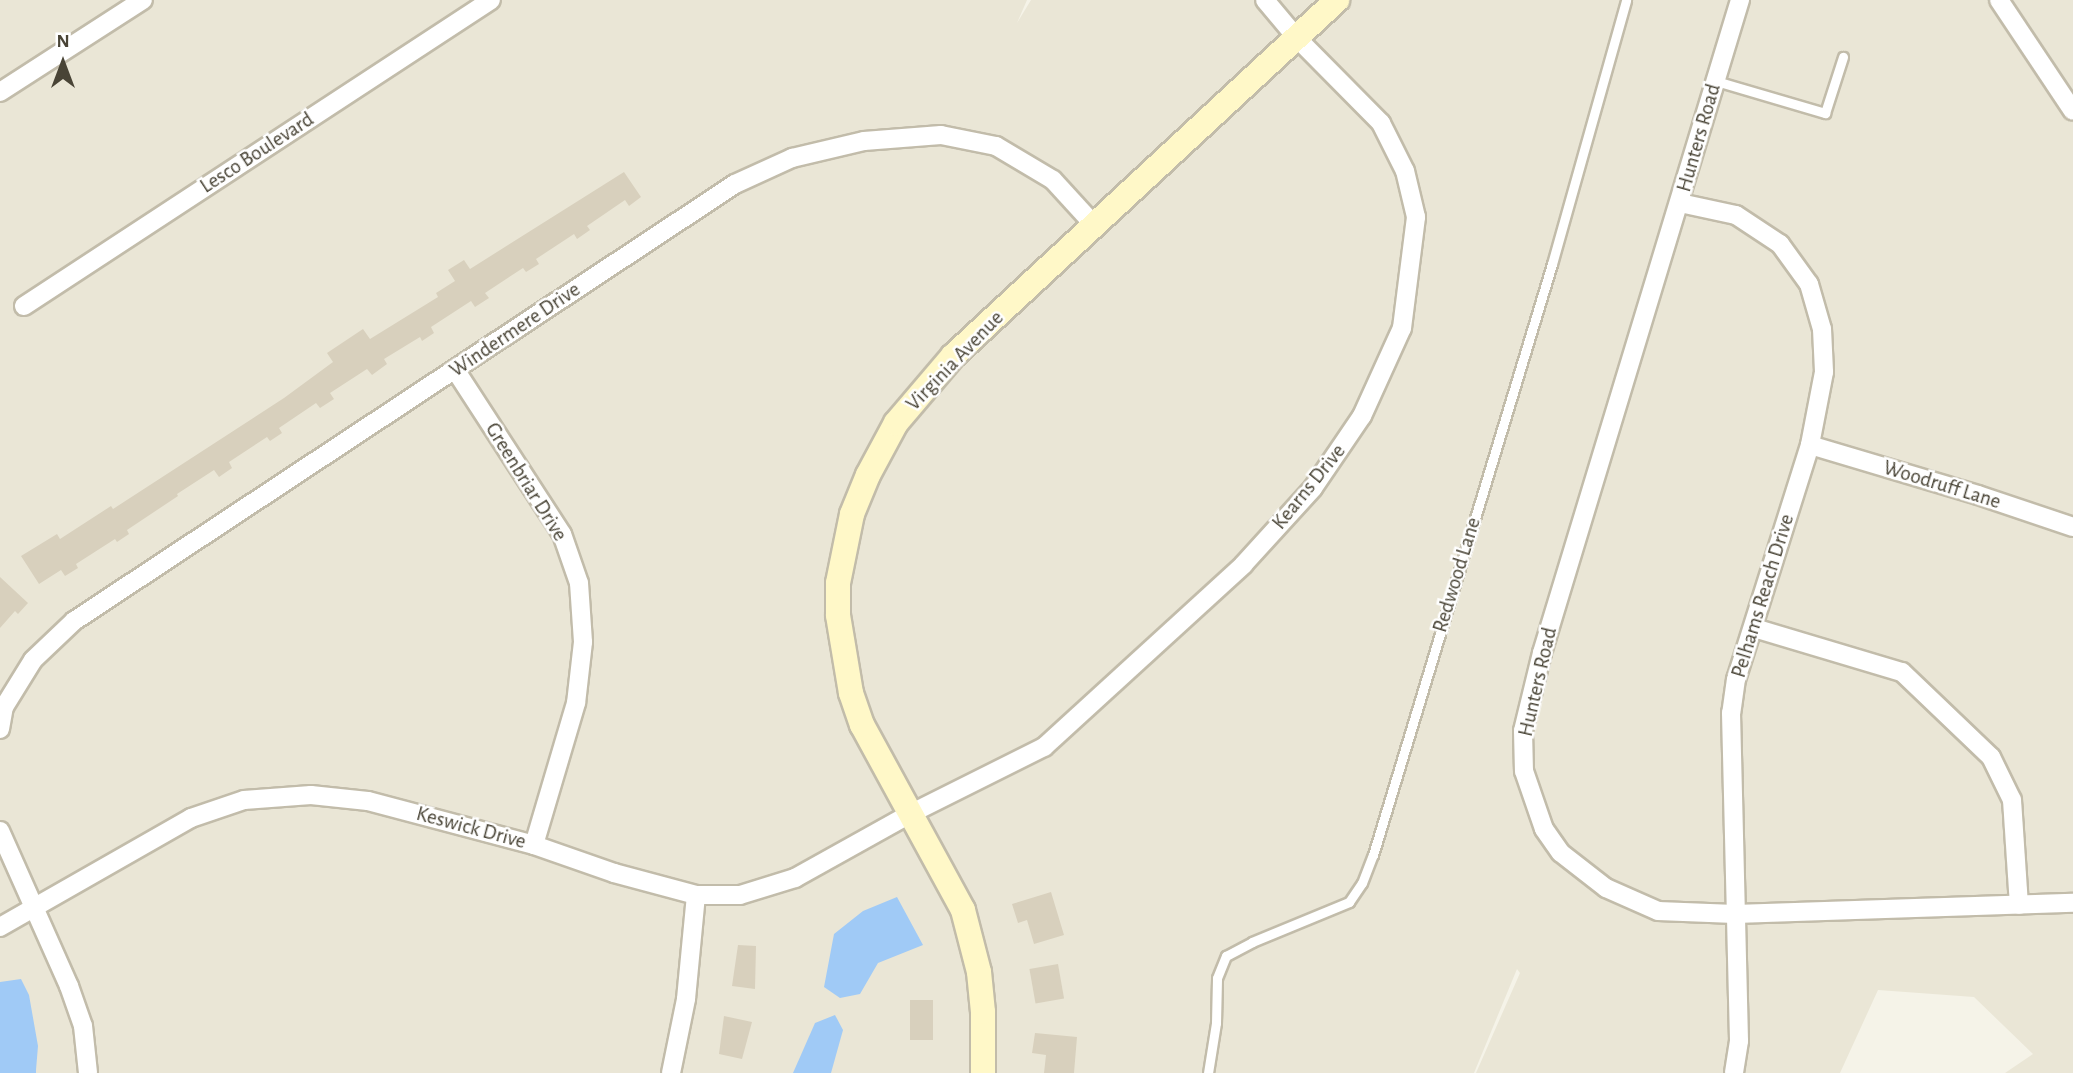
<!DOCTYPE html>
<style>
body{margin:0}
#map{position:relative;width:2073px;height:1073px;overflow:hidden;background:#f5f3e8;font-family:"Alegreya Sans",sans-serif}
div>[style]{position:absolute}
.residential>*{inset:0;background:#eae6d6}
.water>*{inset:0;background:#a0caf6}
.building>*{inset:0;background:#d8d0bd;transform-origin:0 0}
.roads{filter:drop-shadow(2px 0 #c2bcaa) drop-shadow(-2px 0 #c2bcaa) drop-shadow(0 2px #c2bcaa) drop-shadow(0 -2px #c2bcaa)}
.lane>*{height:9px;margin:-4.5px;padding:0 4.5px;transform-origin:4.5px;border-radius:4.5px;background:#fff}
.street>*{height:18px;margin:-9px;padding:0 9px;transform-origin:9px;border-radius:9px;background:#fff}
.secondary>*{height:24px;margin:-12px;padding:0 12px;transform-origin:12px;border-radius:12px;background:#fff8c8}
span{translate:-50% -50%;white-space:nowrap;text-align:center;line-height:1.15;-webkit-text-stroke:5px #fff;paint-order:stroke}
.street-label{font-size:21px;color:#494436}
.north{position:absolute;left:28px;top:28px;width:70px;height:70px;-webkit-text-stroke:5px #fff;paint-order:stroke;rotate:0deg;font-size:19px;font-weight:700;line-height:28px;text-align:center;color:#494436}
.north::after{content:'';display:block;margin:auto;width:24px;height:32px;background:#494436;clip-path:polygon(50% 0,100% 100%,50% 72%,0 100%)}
</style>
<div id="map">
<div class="residential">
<i style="clip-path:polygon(0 0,1027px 0,1017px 23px,1031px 0,2073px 0,2073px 1073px,2005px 1073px,2033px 1054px,1974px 997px,1878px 990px,1840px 1073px,1476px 1073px,1520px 973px,1517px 969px,1474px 1073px,0 1073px)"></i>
</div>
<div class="water">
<i style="clip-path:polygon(897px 897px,923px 945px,878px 963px,860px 994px,840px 998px,824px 987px,834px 934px,863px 911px)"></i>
<i style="clip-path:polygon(21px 979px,29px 995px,38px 1046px,36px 1070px,36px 1073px,0 1073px,0 982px)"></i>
<i style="clip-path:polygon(835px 1015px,843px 1030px,831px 1073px,793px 1073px,815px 1023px)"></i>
</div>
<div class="building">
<i style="clip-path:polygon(624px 172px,641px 197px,629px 206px,625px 200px,587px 226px,590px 230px,577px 239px,574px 234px,536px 259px,539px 264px,526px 272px,523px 268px,485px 293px,489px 298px,475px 307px,471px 301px,431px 327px,434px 333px,422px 341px,420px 337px,384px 359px,387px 364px,372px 375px,367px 369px,330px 393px,334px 399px,320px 408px,316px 403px,279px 428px,282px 433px,270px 441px,267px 437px,229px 462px,232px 468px,219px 477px,214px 470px,177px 494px,178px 496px,127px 530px,129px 534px,117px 542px,115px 539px,76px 564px,78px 568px,65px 576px,61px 570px,39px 584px,21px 556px,57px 534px,60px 539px,111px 506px,113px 509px,284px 398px,333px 362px,327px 353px,363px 329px,370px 339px,438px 297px,436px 293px,455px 281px,448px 270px,464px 260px,470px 269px)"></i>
<i style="clip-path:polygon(0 577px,28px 603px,18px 614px,15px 611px,0 628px)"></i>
<i style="clip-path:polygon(1051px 892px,1064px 935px,1034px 944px,1027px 920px,1018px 923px,1012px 904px)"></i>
<i style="clip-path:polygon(738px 945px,756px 946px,755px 989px,732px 986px)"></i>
<i style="left:1058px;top:964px;width:35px;height:29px;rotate:80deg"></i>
<i style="left:910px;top:1000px;width:23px;height:40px"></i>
<i style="clip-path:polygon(724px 1016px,752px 1022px,742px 1059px,719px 1054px)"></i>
<i style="clip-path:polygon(1035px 1033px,1077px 1037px,1074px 1073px,1044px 1073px,1046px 1055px,1032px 1053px)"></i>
</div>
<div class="roads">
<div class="lane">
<i style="left:1716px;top:81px;width:114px;rotate:16.4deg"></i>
<i style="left:1825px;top:113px;width:59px;rotate:-72.2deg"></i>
<i style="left:1208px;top:1073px;width:51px;rotate:-80.9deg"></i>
<i style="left:1216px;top:1023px;width:45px;rotate:-88.7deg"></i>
<i style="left:1217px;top:978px;width:24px;rotate:-68deg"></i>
<i style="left:1226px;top:956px;width:30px;rotate:-28deg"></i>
<i style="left:1252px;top:942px;width:105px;rotate:-22.4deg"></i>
<i style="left:1349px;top:902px;width:23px;rotate:-56deg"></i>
<i style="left:1362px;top:883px;width:30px;rotate:-69deg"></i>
<i style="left:1373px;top:855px;width:618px;rotate:-73.15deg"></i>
<i style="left:1552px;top:264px;width:274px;rotate:-74.3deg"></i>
</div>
<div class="street">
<i style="left:1740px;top:0;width:682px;rotate:106.87deg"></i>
<i style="left:1542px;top:653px;width:80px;rotate:103.7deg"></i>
<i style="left:1523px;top:731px;width:40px;rotate:88.6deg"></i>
<i style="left:1524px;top:771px;width:61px;rotate:71deg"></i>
<i style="left:1544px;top:829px;width:29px;rotate:55deg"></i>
<i style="left:1561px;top:853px;width:57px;rotate:37.9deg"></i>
<i style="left:1606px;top:888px;width:57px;rotate:23.9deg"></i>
<i style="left:1658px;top:911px;width:77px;rotate:2.2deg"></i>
<i style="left:1735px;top:914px;width:338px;rotate:-1.9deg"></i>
<i style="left:1999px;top:0;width:133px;rotate:56.3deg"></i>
<i style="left:0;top:92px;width:170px;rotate:-32.8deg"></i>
<i style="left:1680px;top:203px;width:57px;rotate:12.1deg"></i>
<i style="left:1736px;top:215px;width:53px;rotate:33.4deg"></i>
<i style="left:1780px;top:244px;width:49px;rotate:54.1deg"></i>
<i style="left:1809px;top:284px;width:47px;rotate:73.9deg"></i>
<i style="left:1822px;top:329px;width:43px;rotate:87.3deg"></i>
<i style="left:1824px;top:372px;width:74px;rotate:100.9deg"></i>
<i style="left:1810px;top:445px;width:245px;rotate:107.5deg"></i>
<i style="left:1736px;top:679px;width:34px;rotate:98deg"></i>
<i style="left:1731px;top:713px;width:328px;rotate:88.6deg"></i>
<i style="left:1739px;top:1041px;width:32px;rotate:99deg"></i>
<i style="left:24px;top:306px;width:558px;rotate:-33.23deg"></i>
<i style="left:456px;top:371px;width:194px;rotate:57deg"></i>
<i style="left:562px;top:534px;width:52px;rotate:70.9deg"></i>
<i style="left:579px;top:583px;width:59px;rotate:86.1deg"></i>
<i style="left:583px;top:642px;width:61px;rotate:96.5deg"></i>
<i style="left:576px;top:703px;width:148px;rotate:106.5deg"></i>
<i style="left:1810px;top:445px;width:175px;rotate:16.6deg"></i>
<i style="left:1978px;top:495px;width:100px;rotate:18.6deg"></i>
<i style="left:1754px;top:628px;width:154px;rotate:16.6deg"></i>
<i style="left:1902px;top:672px;width:123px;rotate:43.7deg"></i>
<i style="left:1991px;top:757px;width:48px;rotate:64deg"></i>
<i style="left:2012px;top:800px;width:105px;rotate:86.2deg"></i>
<i style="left:0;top:729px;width:22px;rotate:-80deg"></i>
<i style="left:4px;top:707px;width:55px;rotate:-58.3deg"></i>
<i style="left:33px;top:660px;width:57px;rotate:-43.6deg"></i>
<i style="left:74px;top:621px;width:792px;rotate:-33.47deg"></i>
<i style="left:735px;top:184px;width:63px;rotate:-24.5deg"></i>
<i style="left:792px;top:158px;width:74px;rotate:-13.3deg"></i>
<i style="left:864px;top:141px;width:77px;rotate:-4.5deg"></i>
<i style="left:941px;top:135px;width:56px;rotate:11.3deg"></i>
<i style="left:996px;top:146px;width:66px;rotate:30.8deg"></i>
<i style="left:1053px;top:180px;width:62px;rotate:47.6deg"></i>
<i style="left:0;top:831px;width:170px;rotate:66deg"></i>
<i style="left:69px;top:986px;width:42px;rotate:70.7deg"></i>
<i style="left:83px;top:1026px;width:47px;rotate:83.9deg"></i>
<i style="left:0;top:927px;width:220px;rotate:-29.7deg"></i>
<i style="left:191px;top:818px;width:56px;rotate:-18.8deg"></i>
<i style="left:244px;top:800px;width:67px;rotate:-4.3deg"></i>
<i style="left:311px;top:795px;width:57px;rotate:6deg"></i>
<i style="left:368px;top:801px;width:172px;rotate:14.8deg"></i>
<i style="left:534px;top:845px;width:85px;rotate:19.3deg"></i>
<i style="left:614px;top:873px;width:85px;rotate:15deg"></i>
<i style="left:696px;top:895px;width:44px"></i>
<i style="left:740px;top:895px;width:58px;rotate:-17.2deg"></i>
<i style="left:795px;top:878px;width:134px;rotate:-29.1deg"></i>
<i style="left:912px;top:813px;width:148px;rotate:-26.6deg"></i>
<i style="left:1044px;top:747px;width:270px;rotate:-42.4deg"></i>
<i style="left:1243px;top:565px;width:104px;rotate:-47.7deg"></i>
<i style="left:1313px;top:488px;width:87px;rotate:-55.8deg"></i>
<i style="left:1362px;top:416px;width:97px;rotate:-65.6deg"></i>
<i style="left:1402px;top:328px;width:112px;rotate:-82.8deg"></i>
<i style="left:1416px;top:217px;width:47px;rotate:-103.4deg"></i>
<i style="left:1405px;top:171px;width:54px;rotate:-116.6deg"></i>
<i style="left:1381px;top:123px;width:121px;rotate:-134.7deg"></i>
<i style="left:1296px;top:37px;width:48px;rotate:-130deg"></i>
<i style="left:671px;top:1073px;width:76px;rotate:-78.5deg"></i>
<i style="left:686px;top:999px;width:104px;rotate:-84.5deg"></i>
</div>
<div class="secondary">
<i style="left:983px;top:1073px;width:61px;rotate:-90deg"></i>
<i style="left:983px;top:1012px;width:40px;rotate:-95.7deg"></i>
<i style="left:979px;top:972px;width:64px;rotate:-104.5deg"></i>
<i style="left:963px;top:910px;width:211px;rotate:-118.6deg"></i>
<i style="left:862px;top:725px;width:34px;rotate:-109deg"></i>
<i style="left:851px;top:693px;width:79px;rotate:-99.5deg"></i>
<i style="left:838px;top:615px;width:32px;rotate:-90deg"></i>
<i style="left:838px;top:583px;width:70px;rotate:-78.5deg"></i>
<i style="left:852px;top:514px;width:42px;rotate:-67.7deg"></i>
<i style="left:868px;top:475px;width:59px;rotate:-61.7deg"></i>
<i style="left:896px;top:423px;width:88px;rotate:-49.6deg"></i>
<i style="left:953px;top:356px;width:524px;rotate:-42.83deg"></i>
</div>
</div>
<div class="street-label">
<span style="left:1699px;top:138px;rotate:-74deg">Hunters Road</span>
<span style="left:257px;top:153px;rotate:-33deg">Lesco Boulevard</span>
<span style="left:515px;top:330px;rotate:-34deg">Windermere Drive</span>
<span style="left:955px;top:361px;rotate:-46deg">Virginia Avenue</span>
<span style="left:526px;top:482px;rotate:58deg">Greenbriar Drive</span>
<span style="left:1942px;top:485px;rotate:17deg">Woodruff Lane</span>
<span style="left:1309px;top:487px;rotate:-51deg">Kearns Drive</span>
<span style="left:1457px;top:575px;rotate:-73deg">Redwood Lane</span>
<span style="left:1763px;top:596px;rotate:-73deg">Pelhams Reach Drive</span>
<span style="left:1538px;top:682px;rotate:-77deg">Hunters Road</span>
<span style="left:471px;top:828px;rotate:15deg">Keswick Drive</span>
</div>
<div class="north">N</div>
</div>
